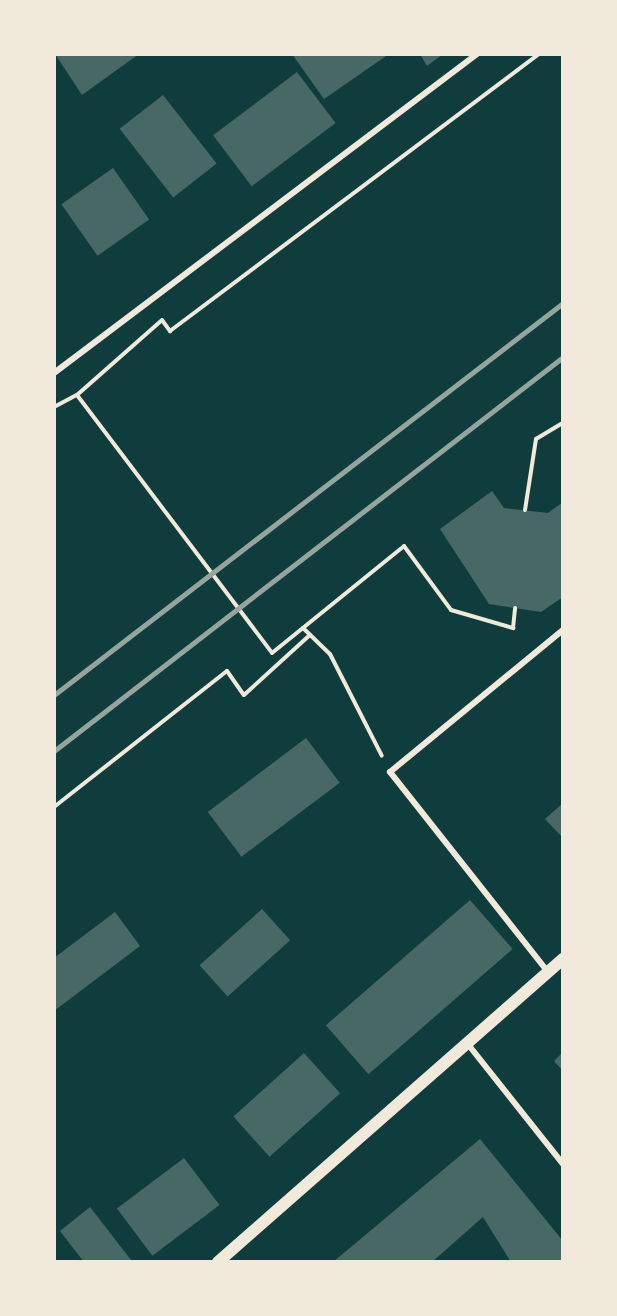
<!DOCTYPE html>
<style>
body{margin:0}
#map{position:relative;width:617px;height:1316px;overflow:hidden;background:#0f3d3e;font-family:Roboto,sans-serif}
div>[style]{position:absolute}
.building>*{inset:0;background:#486865;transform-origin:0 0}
.path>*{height:4px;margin:-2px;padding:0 2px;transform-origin:2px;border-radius:2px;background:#f1e9da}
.minor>*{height:6px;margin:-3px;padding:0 3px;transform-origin:3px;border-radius:3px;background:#f1e9da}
.secondary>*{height:12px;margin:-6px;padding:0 6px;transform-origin:6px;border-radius:6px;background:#f1e9da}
.rail>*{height:4.5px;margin:-2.25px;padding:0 2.25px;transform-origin:2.25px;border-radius:2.25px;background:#97a49c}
span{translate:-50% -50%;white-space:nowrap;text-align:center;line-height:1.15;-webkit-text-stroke:6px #f1e9da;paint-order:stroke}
.frame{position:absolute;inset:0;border:56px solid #f1e9da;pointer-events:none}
</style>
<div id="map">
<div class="building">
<i style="clip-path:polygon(55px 54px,139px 54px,82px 95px)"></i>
<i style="clip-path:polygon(292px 54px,389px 54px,324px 99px)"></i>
<i style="clip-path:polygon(420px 54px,443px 54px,427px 66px)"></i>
<i style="left:297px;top:72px;width:64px;height:105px;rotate:53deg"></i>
<i style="left:163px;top:95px;width:87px;height:55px;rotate:52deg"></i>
<i style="left:113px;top:168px;width:63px;height:63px;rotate:55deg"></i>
<i style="clip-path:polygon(492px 491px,504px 508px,548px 513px,563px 502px,563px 597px,541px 612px,489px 604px,440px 529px)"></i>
<i style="left:306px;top:738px;width:56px;height:123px;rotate:53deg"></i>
<i style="clip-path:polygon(563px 803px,563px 838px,545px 819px)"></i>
<i style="left:470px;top:900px;width:65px;height:191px;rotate:49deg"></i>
<i style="left:262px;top:909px;width:42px;height:84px;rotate:48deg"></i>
<i style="clip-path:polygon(115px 912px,140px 946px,54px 1011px,54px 958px)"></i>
<i style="clip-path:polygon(563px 1052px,563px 1071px,554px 1061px)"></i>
<i style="left:304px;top:1053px;width:54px;height:95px;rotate:48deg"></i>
<i style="clip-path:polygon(480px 1139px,563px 1241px,563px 1262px,511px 1262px,483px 1217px,432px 1262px,333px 1262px)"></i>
<i style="left:184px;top:1158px;width:59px;height:84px;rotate:53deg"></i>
<i style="clip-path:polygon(90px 1207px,131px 1260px,129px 1262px,84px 1262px,60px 1231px)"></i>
</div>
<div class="path">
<i style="left:77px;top:395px;width:323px;rotate:52.9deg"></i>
<i style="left:272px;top:653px;width:170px;rotate:-39deg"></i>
<i style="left:404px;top:546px;width:79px;rotate:53.7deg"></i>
<i style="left:451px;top:610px;width:65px;rotate:16.2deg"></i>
<i style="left:513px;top:628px;width:20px;rotate:-84deg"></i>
<i style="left:54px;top:407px;width:26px;rotate:-28deg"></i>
<i style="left:77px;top:395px;width:113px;rotate:-41.4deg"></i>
<i style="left:162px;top:320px;width:14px;rotate:54deg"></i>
<i style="left:170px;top:331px;width:461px;rotate:-36.9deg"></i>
<i style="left:525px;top:510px;width:72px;rotate:-81.2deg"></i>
<i style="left:536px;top:439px;width:31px;rotate:-31deg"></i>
<i style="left:303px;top:628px;width:37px;rotate:44deg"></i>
<i style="left:330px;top:654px;width:114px;rotate:63deg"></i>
<i style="left:54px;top:807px;width:220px;rotate:-38.2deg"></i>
<i style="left:227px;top:671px;width:29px;rotate:55deg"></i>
<i style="left:244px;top:695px;width:89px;rotate:-42.3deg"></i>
</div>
<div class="minor">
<i style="left:54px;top:373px;width:530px;rotate:-37.02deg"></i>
<i style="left:548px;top:972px;width:255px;rotate:-128.3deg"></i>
<i style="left:390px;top:772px;width:224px;rotate:-39.4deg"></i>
<i style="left:467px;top:1043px;width:154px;rotate:51.6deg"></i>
</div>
<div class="secondary">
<i style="left:218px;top:1262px;width:459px;rotate:-41.3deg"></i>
</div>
<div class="rail">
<i style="left:54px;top:695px;width:642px;rotate:-37.6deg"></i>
<i style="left:54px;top:751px;width:644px;rotate:-37.74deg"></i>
</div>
<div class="frame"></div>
</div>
